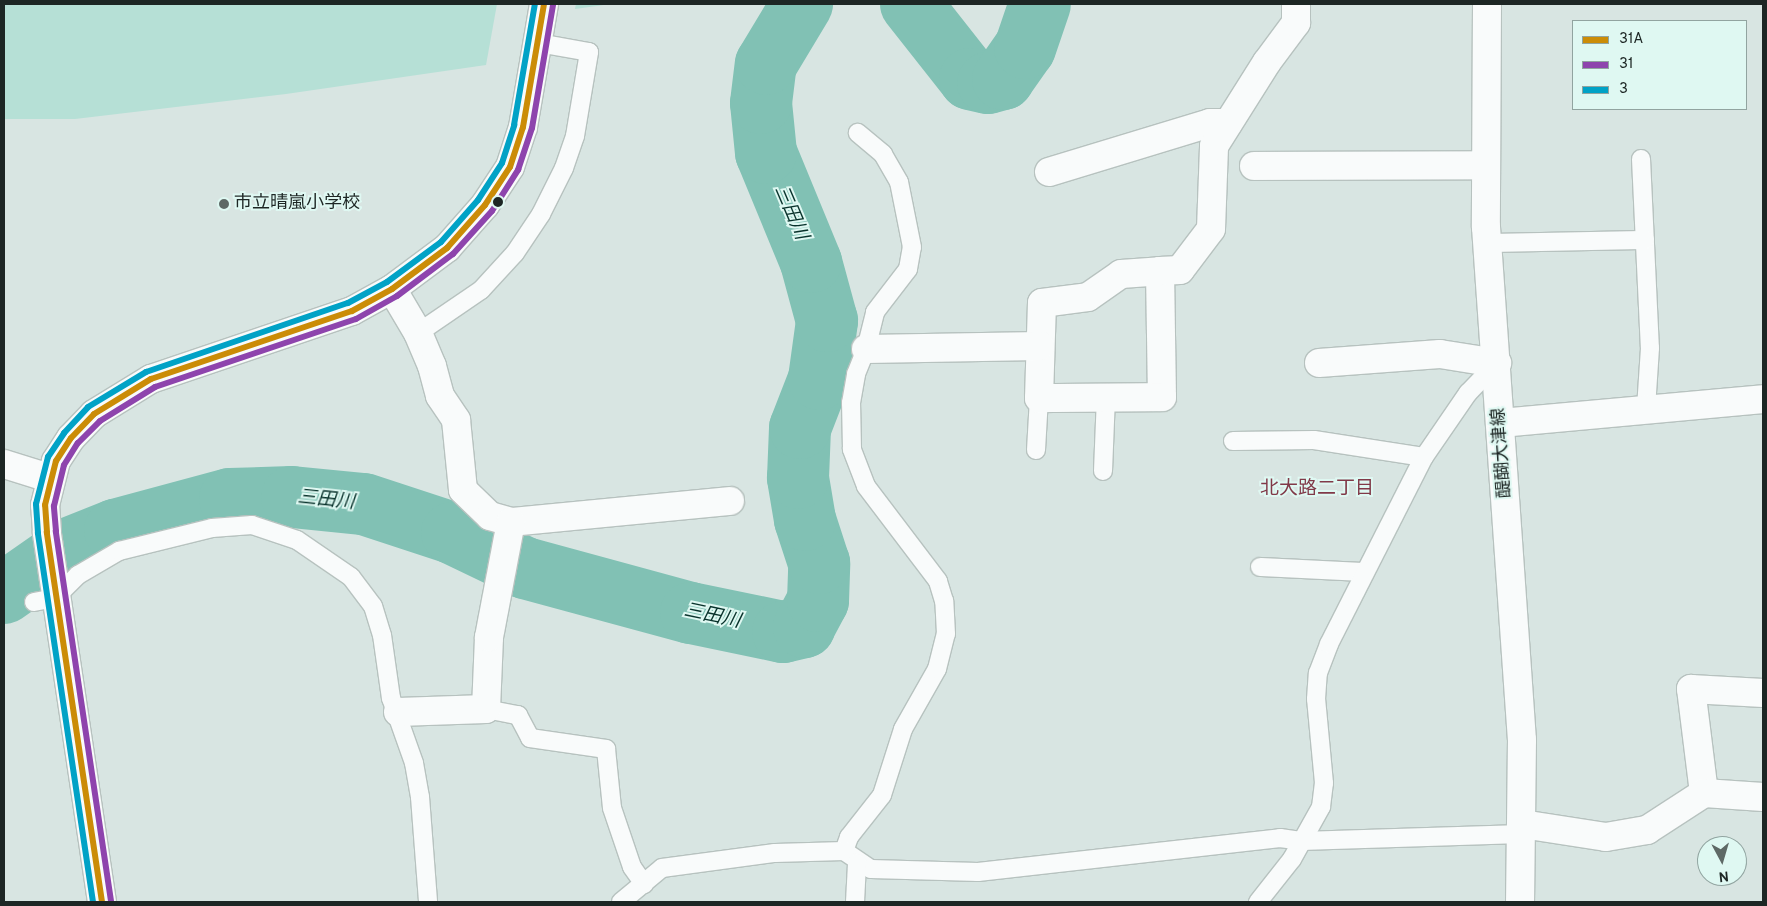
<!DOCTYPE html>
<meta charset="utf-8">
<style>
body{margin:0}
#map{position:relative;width:1767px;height:906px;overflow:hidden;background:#d8e5e2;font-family:Overpass,"Noto Sans JP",sans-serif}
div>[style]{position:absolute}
.green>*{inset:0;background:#b6e0d6}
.river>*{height:62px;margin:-31px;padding:0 31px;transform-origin:31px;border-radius:31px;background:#81c1b4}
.roads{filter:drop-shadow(1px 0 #b7c2bf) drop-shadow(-1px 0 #b7c2bf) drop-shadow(0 1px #b7c2bf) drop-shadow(0 -1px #b7c2bf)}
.service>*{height:18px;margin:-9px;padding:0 9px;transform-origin:9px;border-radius:9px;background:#f9fbfb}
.minor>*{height:28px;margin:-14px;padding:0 14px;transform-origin:14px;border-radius:14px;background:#f9fbfb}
.tertiary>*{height:28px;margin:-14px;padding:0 14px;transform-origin:14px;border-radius:14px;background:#f9fbfb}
.secondary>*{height:28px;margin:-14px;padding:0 14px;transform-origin:14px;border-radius:14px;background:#f9fbfb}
.bus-1>*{height:6px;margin:-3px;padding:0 3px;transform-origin:3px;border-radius:3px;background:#cb8c07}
.bus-2>*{height:6px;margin:-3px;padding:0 3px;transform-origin:3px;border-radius:3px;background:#8e44ad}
.bus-3>*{height:6px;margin:-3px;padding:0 3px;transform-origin:3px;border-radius:3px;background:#01a2c6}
.dots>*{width:14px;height:14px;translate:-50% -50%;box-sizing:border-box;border:2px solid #dff8f2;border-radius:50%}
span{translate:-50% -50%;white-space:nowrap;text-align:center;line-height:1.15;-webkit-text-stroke:4px #dff8f2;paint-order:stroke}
.poi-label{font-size:18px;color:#1d2624}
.left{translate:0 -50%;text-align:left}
.street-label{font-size:18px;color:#1d2624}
.water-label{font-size:19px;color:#09332c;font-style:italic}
.neighbourhood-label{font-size:19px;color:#813948}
.frame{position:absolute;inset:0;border:5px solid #1d2624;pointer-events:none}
.legend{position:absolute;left:1572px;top:20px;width:175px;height:90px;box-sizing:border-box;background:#dff8f2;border:1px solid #91a4a0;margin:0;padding:6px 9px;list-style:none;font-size:15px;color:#1d2624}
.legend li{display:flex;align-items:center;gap:10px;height:25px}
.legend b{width:25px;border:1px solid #91a4a0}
.north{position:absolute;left:1697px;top:836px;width:50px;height:50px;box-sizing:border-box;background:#dff8f2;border:1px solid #91a4a0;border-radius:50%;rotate:174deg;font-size:14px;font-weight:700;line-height:20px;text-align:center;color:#1d2624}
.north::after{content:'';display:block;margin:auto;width:18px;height:22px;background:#5e6966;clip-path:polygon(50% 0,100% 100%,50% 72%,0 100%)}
</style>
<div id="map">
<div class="green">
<i style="clip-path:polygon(4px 4px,497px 4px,486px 65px,286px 94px,75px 119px,4px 119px)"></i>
<i style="clip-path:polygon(576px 4px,611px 4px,575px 9px)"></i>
</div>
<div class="river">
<i style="left:911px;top:4px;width:95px;rotate:51.8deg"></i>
<i style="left:970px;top:79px;width:18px;rotate:13deg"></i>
<i style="left:988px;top:83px;width:16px;rotate:-15deg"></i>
<i style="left:1003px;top:79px;width:38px;rotate:-55deg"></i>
<i style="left:1025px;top:48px;width:46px;rotate:-71.2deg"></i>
<i style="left:4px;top:593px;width:77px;rotate:-34.9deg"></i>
<i style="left:67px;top:549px;width:52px;rotate:-21.6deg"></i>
<i style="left:115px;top:530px;width:119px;rotate:-15.1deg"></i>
<i style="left:230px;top:499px;width:62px;rotate:-1.8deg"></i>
<i style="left:292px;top:497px;width:72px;rotate:5.6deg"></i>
<i style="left:364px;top:504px;width:93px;rotate:18.2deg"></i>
<i style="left:452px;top:533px;width:81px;rotate:25.6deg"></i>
<i style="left:525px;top:568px;width:172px;rotate:15.2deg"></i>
<i style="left:691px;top:613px;width:94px;rotate:11.7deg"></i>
<i style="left:783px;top:632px;width:22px;rotate:-13deg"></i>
<i style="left:804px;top:627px;width:30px;rotate:-62deg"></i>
<i style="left:818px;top:601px;width:38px;rotate:-88deg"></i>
<i style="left:819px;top:563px;width:45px;rotate:-108deg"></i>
<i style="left:805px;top:520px;width:43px;rotate:-99.5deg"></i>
<i style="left:798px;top:478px;width:50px;rotate:-87.7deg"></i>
<i style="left:800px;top:428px;width:53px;rotate:-68.8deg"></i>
<i style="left:819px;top:379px;width:59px;rotate:-82.1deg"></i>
<i style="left:827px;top:321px;width:61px;rotate:-105.2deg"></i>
<i style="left:811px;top:262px;width:118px;rotate:-112.4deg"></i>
<i style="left:766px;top:153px;width:50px;rotate:-95.7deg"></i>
<i style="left:761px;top:103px;width:39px;rotate:-83deg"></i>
<i style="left:766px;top:64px;width:70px;rotate:-59deg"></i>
</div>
<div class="roads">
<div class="service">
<i style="left:1641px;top:159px;width:189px;rotate:87.3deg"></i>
<i style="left:1650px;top:348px;width:61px;rotate:93.8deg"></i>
<i style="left:1487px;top:243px;width:158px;rotate:-1.1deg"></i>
<i style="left:418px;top:333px;width:76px;rotate:-34.3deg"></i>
<i style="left:481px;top:290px;width:50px;rotate:-47.4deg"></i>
<i style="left:515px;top:253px;width:47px;rotate:-56.3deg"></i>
<i style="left:541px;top:214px;width:51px;rotate:-63.4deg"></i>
<i style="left:564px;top:168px;width:34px;rotate:-71deg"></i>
<i style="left:575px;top:136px;width:85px;rotate:-80.5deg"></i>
<i style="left:589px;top:52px;width:52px;rotate:-170deg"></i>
<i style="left:1233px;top:441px;width:81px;rotate:-0.7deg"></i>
<i style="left:1314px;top:440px;width:111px;rotate:8.8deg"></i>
<i style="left:1036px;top:450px;width:52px;rotate:-86.7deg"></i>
<i style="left:1103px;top:471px;width:74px;rotate:-87.7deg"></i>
<i style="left:1260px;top:567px;width:104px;rotate:2.8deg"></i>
<i style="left:34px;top:602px;width:21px;rotate:-11deg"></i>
<i style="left:55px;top:598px;width:33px;rotate:-45deg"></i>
<i style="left:78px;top:575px;width:48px;rotate:-30.3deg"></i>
<i style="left:119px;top:551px;width:96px;rotate:-13.9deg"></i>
<i style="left:212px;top:528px;width:40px;rotate:-4.3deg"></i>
<i style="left:252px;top:525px;width:47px;rotate:18.4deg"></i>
<i style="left:297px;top:540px;width:65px;rotate:34.4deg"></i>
<i style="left:351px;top:577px;width:36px;rotate:53deg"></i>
<i style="left:373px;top:606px;width:30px;rotate:73deg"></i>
<i style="left:382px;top:635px;width:64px;rotate:81.9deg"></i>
<i style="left:391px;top:698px;width:69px;rotate:70.5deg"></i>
<i style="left:414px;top:763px;width:35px;rotate:80deg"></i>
<i style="left:420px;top:797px;width:105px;rotate:85.6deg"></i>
<i style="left:486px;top:709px;width:33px;rotate:11deg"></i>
<i style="left:518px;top:715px;width:26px;rotate:62deg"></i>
<i style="left:530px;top:738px;width:77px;rotate:8.2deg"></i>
<i style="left:606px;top:749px;width:59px;rotate:84.2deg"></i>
<i style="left:612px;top:808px;width:62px;rotate:71.3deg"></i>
<i style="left:632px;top:867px;width:21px;rotate:55deg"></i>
<i style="left:844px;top:851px;width:15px;rotate:-70deg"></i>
<i style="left:849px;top:837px;width:53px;rotate:-51.8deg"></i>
<i style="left:882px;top:795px;width:69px;rotate:-72.3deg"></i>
<i style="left:903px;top:729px;width:69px;rotate:-60.5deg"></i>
<i style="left:937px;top:669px;width:36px;rotate:-76deg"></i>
<i style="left:946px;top:634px;width:33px;rotate:-93deg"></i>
<i style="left:944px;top:601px;width:21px;rotate:-107deg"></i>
<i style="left:938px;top:581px;width:119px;rotate:-127.2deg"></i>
<i style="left:866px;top:486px;width:40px;rotate:-111deg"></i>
<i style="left:852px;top:449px;width:46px;rotate:-91.2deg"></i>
<i style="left:851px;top:403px;width:29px;rotate:-80deg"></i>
<i style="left:856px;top:374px;width:27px;rotate:-68deg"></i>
<i style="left:866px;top:349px;width:38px;rotate:-76deg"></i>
<i style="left:875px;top:312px;width:54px;rotate:-52.5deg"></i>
<i style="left:908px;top:269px;width:22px;rotate:-80deg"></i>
<i style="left:912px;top:247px;width:66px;rotate:-101.3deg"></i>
<i style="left:899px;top:182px;width:32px;rotate:-120deg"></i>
<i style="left:883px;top:154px;width:33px;rotate:-140deg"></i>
<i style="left:621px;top:902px;width:53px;rotate:-39.7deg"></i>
<i style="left:662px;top:868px;width:114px;rotate:-7.6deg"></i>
<i style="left:775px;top:853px;width:69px;rotate:-1.7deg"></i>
<i style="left:844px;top:851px;width:32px;rotate:34deg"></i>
<i style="left:871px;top:869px;width:107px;rotate:1.6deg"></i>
<i style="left:978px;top:872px;width:304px;rotate:-6.4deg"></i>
<i style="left:1280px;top:838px;width:21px;rotate:8deg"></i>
<i style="left:1301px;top:841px;width:221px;rotate:-1.8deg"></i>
<i style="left:855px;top:902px;width:39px;rotate:-87deg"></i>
<i style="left:1258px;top:902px;width:55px;rotate:-51.7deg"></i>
<i style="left:1292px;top:859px;width:60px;rotate:-60.9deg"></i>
<i style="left:1321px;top:807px;width:24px;rotate:-83deg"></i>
<i style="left:1324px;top:783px;width:84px;rotate:-95.4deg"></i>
<i style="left:1316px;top:699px;width:26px;rotate:-86deg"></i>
<i style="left:1318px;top:673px;width:31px;rotate:-69deg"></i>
<i style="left:1329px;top:644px;width:210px;rotate:-63.1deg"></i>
<i style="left:1424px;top:457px;width:78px;rotate:-55.5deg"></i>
<i style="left:1468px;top:393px;width:42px;rotate:-46deg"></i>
</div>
<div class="minor">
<i style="left:1254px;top:166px;width:231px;rotate:-0.2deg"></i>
<i style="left:1049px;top:172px;width:168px;rotate:-16.9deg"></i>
<i style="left:1210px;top:123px;width:18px"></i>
<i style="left:1160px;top:271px;width:126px;rotate:89.1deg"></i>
<i style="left:1162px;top:397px;width:123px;rotate:179.5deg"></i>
<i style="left:1039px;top:398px;width:95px;rotate:-88.2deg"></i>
<i style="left:1042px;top:303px;width:46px;rotate:-7.4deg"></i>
<i style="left:1088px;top:297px;width:40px;rotate:-34.9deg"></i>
<i style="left:1121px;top:274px;width:39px;rotate:-4deg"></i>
<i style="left:1160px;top:271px;width:20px;rotate:-3deg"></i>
<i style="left:1180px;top:270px;width:51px;rotate:-52.9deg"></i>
<i style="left:1211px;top:229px;width:83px;rotate:-87.9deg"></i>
<i style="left:1214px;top:146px;width:99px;rotate:-57.8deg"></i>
<i style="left:1267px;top:62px;width:49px;rotate:-53.4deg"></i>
<i style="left:1296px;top:23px;width:19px;rotate:-90deg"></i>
<i style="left:392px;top:289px;width:51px;rotate:59.4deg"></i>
<i style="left:418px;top:333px;width:36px;rotate:67deg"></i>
<i style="left:432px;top:366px;width:31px;rotate:75deg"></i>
<i style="left:440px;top:396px;width:29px;rotate:56deg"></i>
<i style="left:456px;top:420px;width:70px;rotate:84.3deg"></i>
<i style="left:463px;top:490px;width:37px;rotate:44deg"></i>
<i style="left:490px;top:516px;width:22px;rotate:16deg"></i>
<i style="left:511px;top:522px;width:220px;rotate:-5.5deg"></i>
<i style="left:866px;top:349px;width:174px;rotate:-1deg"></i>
<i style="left:1319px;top:363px;width:121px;rotate:-4.3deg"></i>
<i style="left:1440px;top:354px;width:58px;rotate:9deg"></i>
<i style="left:1501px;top:423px;width:263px;rotate:-5.2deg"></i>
<i style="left:4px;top:464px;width:47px;rotate:17.3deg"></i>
<i style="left:398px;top:712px;width:88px;rotate:-2deg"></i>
<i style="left:486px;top:709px;width:72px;rotate:-87.6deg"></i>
<i style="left:489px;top:637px;width:117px;rotate:-79.2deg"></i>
<i style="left:1704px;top:793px;width:105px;rotate:-97.1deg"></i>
<i style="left:1691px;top:689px;width:72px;rotate:3.2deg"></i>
<i style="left:1522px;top:824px;width:85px;rotate:8.8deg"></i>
<i style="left:1606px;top:837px;width:42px;rotate:-9.7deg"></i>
<i style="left:1647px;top:830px;width:68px;rotate:-33deg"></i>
<i style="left:1704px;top:793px;width:59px;rotate:3.9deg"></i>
</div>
<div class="tertiary">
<i style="left:102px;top:902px;width:374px;rotate:-98.5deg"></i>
<i style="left:47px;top:532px;width:27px;rotate:-94deg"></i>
<i style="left:45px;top:505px;width:45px;rotate:-76deg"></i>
<i style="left:56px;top:461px;width:27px;rotate:-57deg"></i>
<i style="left:71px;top:438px;width:33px;rotate:-46deg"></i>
<i style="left:94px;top:414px;width:67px;rotate:-31.6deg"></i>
<i style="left:151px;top:379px;width:212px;rotate:-18.7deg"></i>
<i style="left:352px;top:311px;width:46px;rotate:-28.8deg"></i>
<i style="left:392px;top:289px;width:69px;rotate:-36.7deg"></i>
<i style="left:447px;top:248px;width:57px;rotate:-48.5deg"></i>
<i style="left:485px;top:205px;width:45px;rotate:-56.7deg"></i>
<i style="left:510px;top:167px;width:42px;rotate:-72deg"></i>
<i style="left:523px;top:127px;width:125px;rotate:-80.3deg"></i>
</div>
<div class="secondary">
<i style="left:1487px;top:4px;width:223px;rotate:90.3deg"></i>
<i style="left:1486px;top:227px;width:514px;rotate:85.99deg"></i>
<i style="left:1522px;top:740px;width:162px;rotate:90.7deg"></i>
</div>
</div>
<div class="bus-1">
<i style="left:102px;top:902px;width:374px;rotate:-98.5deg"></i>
<i style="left:47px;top:532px;width:27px;rotate:-94deg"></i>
<i style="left:45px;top:505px;width:45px;rotate:-76deg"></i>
<i style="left:56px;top:461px;width:27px;rotate:-57deg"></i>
<i style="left:71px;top:438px;width:33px;rotate:-46deg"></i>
<i style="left:94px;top:414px;width:67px;rotate:-31.6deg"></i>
<i style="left:151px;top:379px;width:212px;rotate:-18.7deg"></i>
<i style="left:352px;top:311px;width:46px;rotate:-28.8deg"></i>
<i style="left:392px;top:289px;width:69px;rotate:-36.7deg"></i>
<i style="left:447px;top:248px;width:57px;rotate:-48.5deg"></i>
<i style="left:485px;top:205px;width:45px;rotate:-56.7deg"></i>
<i style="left:510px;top:167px;width:42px;rotate:-72deg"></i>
<i style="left:523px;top:127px;width:125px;rotate:-80.3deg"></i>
</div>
<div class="bus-2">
<i style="left:111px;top:901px;width:374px;rotate:-98.5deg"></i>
<i style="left:56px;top:531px;width:25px;rotate:-95deg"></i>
<i style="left:54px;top:506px;width:42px;rotate:-76.3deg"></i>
<i style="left:64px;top:465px;width:26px;rotate:-58deg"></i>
<i style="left:78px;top:443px;width:31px;rotate:-45deg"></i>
<i style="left:100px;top:421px;width:65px;rotate:-31.7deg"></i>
<i style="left:155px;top:387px;width:212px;rotate:-18.7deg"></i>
<i style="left:356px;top:319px;width:47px;rotate:-29.3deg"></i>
<i style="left:397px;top:296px;width:70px;rotate:-36.9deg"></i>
<i style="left:453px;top:254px;width:58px;rotate:-47.8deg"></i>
<i style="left:492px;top:211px;width:49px;rotate:-57.6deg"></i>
<i style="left:518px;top:170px;width:44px;rotate:-71.6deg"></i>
<i style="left:532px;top:128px;width:125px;rotate:-80.3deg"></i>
</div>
<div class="bus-3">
<i style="left:93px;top:902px;width:373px;rotate:-98.5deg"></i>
<i style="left:38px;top:533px;width:29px;rotate:-94deg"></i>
<i style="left:36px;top:504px;width:49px;rotate:-75.7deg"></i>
<i style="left:48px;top:457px;width:29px;rotate:-56deg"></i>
<i style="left:64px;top:433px;width:35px;rotate:-47deg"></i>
<i style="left:88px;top:407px;width:68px;rotate:-31.1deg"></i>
<i style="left:146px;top:372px;width:213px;rotate:-18.9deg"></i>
<i style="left:348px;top:303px;width:44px;rotate:-28.3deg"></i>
<i style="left:387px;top:282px;width:67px;rotate:-36.5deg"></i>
<i style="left:441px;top:242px;width:56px;rotate:-48.6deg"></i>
<i style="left:478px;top:200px;width:44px;rotate:-57deg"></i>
<i style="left:502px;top:163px;width:40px;rotate:-72deg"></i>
<i style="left:514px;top:125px;width:123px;rotate:-80.2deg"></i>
</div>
<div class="dots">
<i style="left:498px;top:202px;background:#1d2624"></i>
<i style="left:224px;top:204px;background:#5e6966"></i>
</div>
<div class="poi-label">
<span class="left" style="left:234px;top:204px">市立晴嵐小学校</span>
</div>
<div class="street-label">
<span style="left:1503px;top:453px;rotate:-94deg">醍醐大津線</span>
</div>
<div class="water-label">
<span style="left:790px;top:213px;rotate:67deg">三田川</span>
<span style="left:326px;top:501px;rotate:6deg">三田川</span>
<span style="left:712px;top:617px;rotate:12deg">三田川</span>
</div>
<div class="neighbourhood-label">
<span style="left:1317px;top:490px">北大路二丁目</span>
</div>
<div class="frame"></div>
<ul class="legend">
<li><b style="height:6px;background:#cb8c07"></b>31A</li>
<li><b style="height:6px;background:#8e44ad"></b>31</li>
<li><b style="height:6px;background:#01a2c6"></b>3</li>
</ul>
<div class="north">N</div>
</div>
